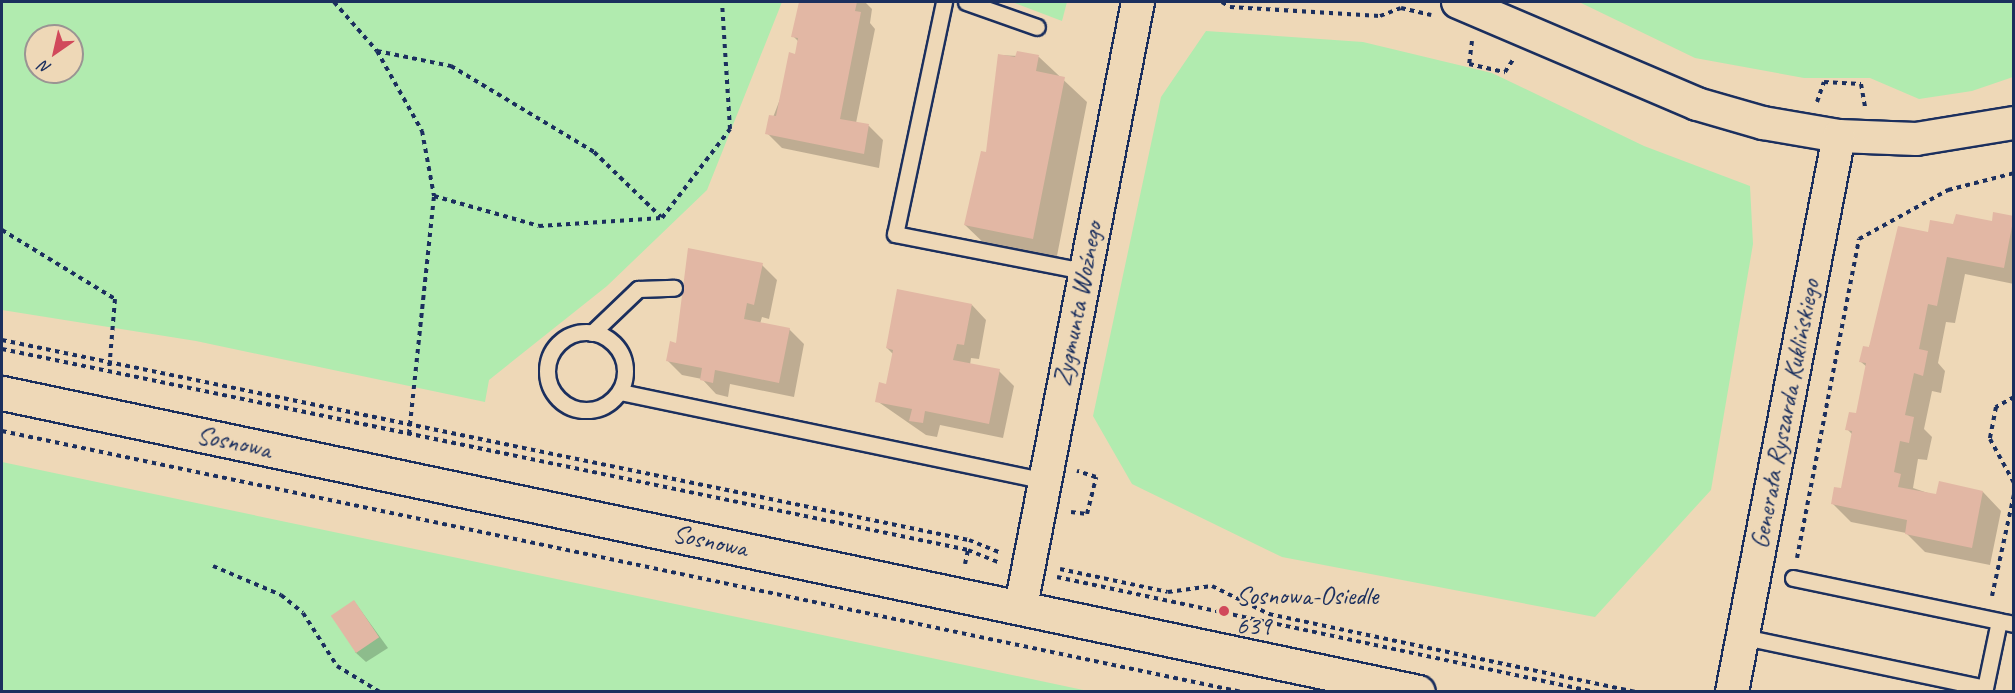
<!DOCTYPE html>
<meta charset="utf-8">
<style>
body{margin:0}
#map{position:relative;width:2015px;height:693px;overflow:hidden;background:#eed8b7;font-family:Caveat,sans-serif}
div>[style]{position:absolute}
.green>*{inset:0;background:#b1ebaf}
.shadow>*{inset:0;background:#0003}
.building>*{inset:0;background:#e2b7a4;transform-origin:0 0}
.path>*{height:4px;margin-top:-2px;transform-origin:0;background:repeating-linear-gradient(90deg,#1b2f5e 0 4.5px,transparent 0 9px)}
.roads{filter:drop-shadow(2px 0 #1b2f5e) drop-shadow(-2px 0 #1b2f5e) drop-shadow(0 2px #1b2f5e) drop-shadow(0 -2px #1b2f5e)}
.service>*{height:15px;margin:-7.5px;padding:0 7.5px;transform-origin:7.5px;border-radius:7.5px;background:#eed8b7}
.service>.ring{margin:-7.5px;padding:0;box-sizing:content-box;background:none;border:15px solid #eed8b7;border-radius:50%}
.minor>*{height:32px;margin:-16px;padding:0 16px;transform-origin:16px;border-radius:16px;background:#eed8b7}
.tertiary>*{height:33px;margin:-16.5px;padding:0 16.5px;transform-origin:16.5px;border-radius:16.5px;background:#eed8b7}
.dots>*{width:16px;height:16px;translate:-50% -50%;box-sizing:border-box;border:3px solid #eed8b7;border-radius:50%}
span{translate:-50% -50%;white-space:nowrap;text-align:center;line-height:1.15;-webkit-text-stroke:4.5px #eed8b7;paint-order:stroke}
.street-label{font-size:26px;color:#1b2f5e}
.poi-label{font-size:26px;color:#1b2f5e}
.left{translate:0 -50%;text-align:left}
.frame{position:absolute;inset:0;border:3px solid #1b2f5e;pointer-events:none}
.north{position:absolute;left:24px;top:24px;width:60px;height:60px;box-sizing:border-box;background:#eed8b7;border:2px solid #9a9493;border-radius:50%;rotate:214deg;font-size:16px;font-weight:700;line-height:24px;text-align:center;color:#1b2f5e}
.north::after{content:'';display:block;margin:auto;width:21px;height:27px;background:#d1495b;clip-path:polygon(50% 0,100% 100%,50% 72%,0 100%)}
</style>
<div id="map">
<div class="green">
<i style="clip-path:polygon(evenodd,2px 2px,782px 2px,707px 190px,607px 286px,489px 380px,485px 402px,196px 341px,2px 310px,2px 2px,36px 36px,72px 36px,72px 72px,36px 72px,36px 36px)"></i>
<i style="clip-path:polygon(1012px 2px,1067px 2px,1062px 21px)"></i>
<i style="clip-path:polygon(1579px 2px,2013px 2px,2013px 77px,1972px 91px,1919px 99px,1870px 78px,1804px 78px,1695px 58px)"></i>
<i style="clip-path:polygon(1206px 31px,1363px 42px,1492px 73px,1644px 146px,1750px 186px,1753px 244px,1711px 490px,1595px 617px,1282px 557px,1132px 484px,1093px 416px,1161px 97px)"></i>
<i style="clip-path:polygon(2px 462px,1088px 691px,2px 691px)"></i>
</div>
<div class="shadow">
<i style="clip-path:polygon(801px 2px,865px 2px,872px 9px,870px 23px,875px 29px,856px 123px,869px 126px,883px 140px,879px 168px,782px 148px,767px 133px,797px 55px,799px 42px,793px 36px)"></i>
<i style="clip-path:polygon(999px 55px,1039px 57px,1087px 102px,1056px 261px,989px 248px,965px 225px,988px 154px)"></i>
<i style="clip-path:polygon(2014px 218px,2014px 284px,1965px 274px,1955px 323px,1946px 322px,1938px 363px,1945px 371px,1941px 393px,1932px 391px,1924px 429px,1932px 437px,1927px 460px,1918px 459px,1913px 488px,1937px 496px,1983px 492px,2001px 511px,1990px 565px,1925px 552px,1906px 533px,1851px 522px,1832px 503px,1842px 490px,1853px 435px,1847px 429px,1857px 415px,1867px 367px,1861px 362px,1929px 233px)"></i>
<i style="clip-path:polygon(689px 250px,762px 265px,777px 280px,769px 319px,762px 317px,760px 324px,789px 329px,804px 344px,794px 397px,730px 384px,728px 397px,716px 394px,702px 379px,682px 375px,667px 360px,677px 344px)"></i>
<i style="clip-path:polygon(972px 305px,986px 320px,979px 359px,971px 358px,970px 365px,999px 371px,1014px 386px,1003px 438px,940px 425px,937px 437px,926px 435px,877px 401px,887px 386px,893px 354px,887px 348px)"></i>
<i style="clip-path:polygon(354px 601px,388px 648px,366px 662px,355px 652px)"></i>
</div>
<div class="building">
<i style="clip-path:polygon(799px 2px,857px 2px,855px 11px,861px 12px,840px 119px,869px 124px,864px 154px,765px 134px,769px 115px,776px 116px,789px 52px,795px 54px,798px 38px,791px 37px)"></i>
<i style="clip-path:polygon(1017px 51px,1039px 55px,1036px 71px,1065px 77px,1033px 239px,964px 225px,981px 151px,986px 152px,998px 54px,1015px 57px)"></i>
<i style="clip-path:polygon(1993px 212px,2014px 216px,2004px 268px,1947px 257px,1937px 306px,1928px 304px,1919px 349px,1928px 351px,1923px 376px,1914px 373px,1905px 415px,1914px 417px,1909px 443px,1900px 441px,1894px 472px,1901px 474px,1898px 487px,1936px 494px,1939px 481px,1983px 491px,1972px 548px,1905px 534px,1907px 520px,1831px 504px,1834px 487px,1841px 488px,1852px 431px,1845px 430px,1849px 412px,1856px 413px,1866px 363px,1859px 362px,1863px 346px,1869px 347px,1898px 226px,1928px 232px,1930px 220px,1953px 224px,1956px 214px,1992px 221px)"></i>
<i style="clip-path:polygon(688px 248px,763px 263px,754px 305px,747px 303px,744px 319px,790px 328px,779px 383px,715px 370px,713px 383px,700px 380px,702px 368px,666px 361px,670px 341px,676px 343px)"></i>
<i style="clip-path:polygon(897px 289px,972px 304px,964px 345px,957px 344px,953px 360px,1000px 369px,989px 424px,925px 411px,923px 423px,909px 421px,912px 409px,875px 402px,879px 382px,886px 384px,893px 350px,886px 348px)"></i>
<i style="left:354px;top:600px;width:45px;height:28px;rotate:56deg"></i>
</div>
<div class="path">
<i style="left:334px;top:2px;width:65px;rotate:48.7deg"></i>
<i style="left:377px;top:51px;width:76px;rotate:11.5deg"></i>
<i style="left:451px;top:66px;width:167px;rotate:31deg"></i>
<i style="left:594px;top:152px;width:93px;rotate:44.1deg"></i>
<i style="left:1222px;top:2px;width:9px;rotate:32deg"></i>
<i style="left:1230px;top:7px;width:150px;rotate:3.4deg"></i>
<i style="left:1380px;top:16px;width:22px;rotate:-21deg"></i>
<i style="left:1401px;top:8px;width:31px;rotate:13deg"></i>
<i style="left:1472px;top:41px;width:23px;rotate:97deg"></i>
<i style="left:1469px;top:64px;width:37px;rotate:13deg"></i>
<i style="left:1505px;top:72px;width:17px;rotate:-57deg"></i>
<i style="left:377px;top:51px;width:92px;rotate:60.6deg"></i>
<i style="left:422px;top:131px;width:66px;rotate:79.5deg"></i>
<i style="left:1817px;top:102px;width:21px;rotate:-71deg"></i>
<i style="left:1824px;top:82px;width:37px;rotate:3deg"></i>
<i style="left:1861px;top:84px;width:23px;rotate:80deg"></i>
<i style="left:2px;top:230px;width:132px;rotate:31.4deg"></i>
<i style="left:115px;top:299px;width:72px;rotate:94.8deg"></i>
<i style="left:2px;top:340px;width:987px;rotate:11.69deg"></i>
<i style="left:969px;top:540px;width:35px;rotate:22deg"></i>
<i style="left:2px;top:349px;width:987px;rotate:11.75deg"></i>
<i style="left:968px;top:550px;width:32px;rotate:22deg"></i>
<i style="left:2014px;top:397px;width:21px;rotate:151deg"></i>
<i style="left:1996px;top:407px;width:33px;rotate:101deg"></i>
<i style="left:1990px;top:439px;width:50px;rotate:61.4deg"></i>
<i style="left:2px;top:431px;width:1267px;rotate:11.89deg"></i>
<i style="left:409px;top:434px;width:239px;rotate:-84deg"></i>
<i style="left:434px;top:196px;width:109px;rotate:15.9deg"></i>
<i style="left:539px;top:226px;width:123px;rotate:-3.7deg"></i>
<i style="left:662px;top:218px;width:112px;rotate:-52.6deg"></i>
<i style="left:730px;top:129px;width:127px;rotate:-93.6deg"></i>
<i style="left:1071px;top:512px;width:16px;rotate:7deg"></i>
<i style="left:1087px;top:514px;width:38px;rotate:-76deg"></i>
<i style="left:1096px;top:477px;width:20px;rotate:-162deg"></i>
<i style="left:1797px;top:558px;width:325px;rotate:-79deg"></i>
<i style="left:1859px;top:239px;width:102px;rotate:-28.8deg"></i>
<i style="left:1948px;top:190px;width:68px;rotate:-14.4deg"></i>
<i style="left:965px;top:564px;width:14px;rotate:-78deg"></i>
<i style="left:213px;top:566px;width:74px;rotate:23.1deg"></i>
<i style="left:281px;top:595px;width:28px;rotate:39deg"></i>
<i style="left:303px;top:613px;width:63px;rotate:57.3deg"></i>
<i style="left:337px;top:666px;width:50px;rotate:31.2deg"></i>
<i style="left:1060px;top:569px;width:110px;rotate:12deg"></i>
<i style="left:1168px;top:592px;width:44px;rotate:-7.8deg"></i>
<i style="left:1212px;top:586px;width:64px;rotate:26.2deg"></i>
<i style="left:1269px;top:614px;width:375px;rotate:12deg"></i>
<i style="left:1057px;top:577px;width:550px;rotate:12.07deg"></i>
<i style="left:1992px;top:596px;width:104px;rotate:-77.8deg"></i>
</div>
<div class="roads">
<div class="service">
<i style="left:944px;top:2px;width:237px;rotate:101.9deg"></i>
<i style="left:895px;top:234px;width:193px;rotate:11.1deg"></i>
<i style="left:966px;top:2px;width:75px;rotate:19.4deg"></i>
<i class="ring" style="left:547px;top:332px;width:63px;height:63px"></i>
<i style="left:592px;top:333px;width:64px;rotate:-43.7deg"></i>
<i style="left:638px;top:289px;width:36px;rotate:-2deg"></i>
<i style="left:620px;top:392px;width:432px;rotate:11.8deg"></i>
<i style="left:1793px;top:578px;width:210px;rotate:11.8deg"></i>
<i style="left:1744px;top:637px;width:246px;rotate:11.9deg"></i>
<i style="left:1985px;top:688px;width:68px;rotate:-78.2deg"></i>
<i style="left:1999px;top:621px;width:15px;rotate:11deg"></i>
</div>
<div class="minor">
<i style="left:1458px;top:2px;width:260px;rotate:23.1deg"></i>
<i style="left:1697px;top:104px;width:69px;rotate:16.1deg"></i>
<i style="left:1763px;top:123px;width:77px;rotate:9.7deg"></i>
<i style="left:1839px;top:136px;width:77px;rotate:2.2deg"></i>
<i style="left:1916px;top:139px;width:99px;rotate:-9.3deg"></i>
<i style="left:1021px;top:606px;width:615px;rotate:-79.04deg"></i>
<i style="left:1732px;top:692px;width:566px;rotate:-79.11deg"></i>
</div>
<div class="tertiary">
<i style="left:2px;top:393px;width:1447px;rotate:11.92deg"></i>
</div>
</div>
<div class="dots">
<i style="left:1224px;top:611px;background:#d1495b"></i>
</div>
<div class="street-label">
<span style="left:1078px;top:304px;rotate:-79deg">Zygmunta Woźnego</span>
<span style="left:1785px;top:414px;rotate:-79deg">Generała Ryszarda Kuklińskiego</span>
<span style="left:234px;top:442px;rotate:12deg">Sosnowa</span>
<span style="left:710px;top:541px;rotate:12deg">Sosnowa</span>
</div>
<div class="poi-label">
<span class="left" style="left:1236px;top:611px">Sosnowa-Osiedle<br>639</span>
</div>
<div class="frame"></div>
<div class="north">N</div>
</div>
